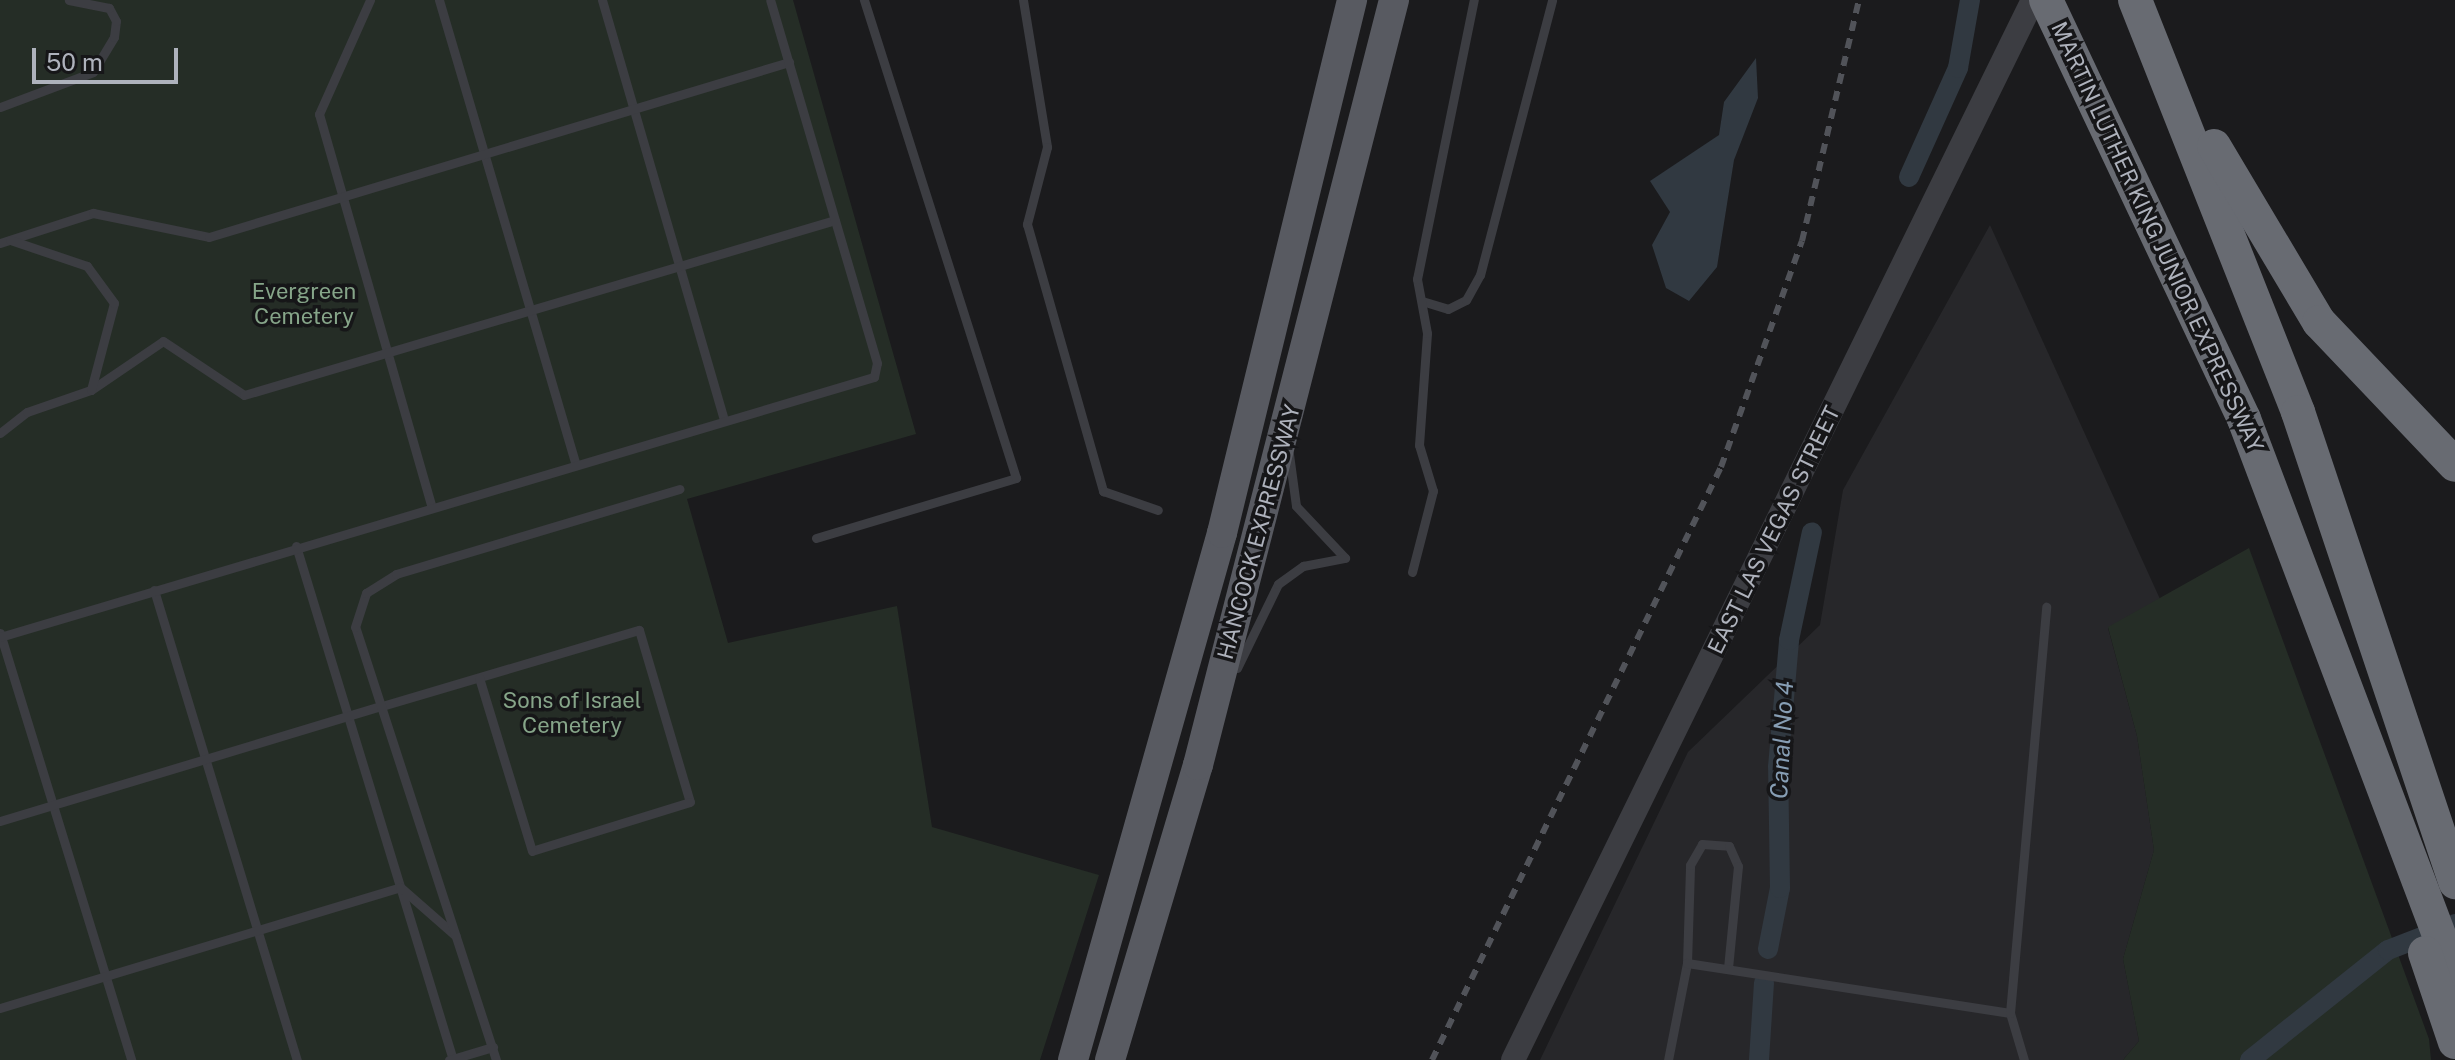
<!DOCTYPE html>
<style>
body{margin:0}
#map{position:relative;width:2455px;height:1060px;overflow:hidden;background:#1b1b1d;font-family:"Public Sans",sans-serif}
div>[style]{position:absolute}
.built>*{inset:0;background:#27272a}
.green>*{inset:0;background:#252d26}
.water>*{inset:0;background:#313941}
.canal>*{height:20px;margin:-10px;padding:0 10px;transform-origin:10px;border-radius:10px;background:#313941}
.service>*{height:9px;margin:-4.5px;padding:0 4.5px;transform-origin:4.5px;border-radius:4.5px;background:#3c3d42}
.tertiary>*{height:24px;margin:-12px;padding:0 12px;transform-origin:12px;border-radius:12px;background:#3c3d42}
.primary>*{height:30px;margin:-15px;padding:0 15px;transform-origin:15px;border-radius:15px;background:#585a61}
.motorway>*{height:34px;margin:-17px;padding:0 17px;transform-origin:17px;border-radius:17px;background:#686b72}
.rail>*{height:6px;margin-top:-3px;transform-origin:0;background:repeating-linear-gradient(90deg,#515359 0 10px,transparent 0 18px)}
span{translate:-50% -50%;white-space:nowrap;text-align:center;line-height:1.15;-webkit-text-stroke:7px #161618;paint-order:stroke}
.street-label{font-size:22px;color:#aeb2bc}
.park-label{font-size:22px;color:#86a589}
.water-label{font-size:24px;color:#879eb4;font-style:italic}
.scale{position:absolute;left:32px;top:48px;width:146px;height:36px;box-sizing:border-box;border:4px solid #aeb2bc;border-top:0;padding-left:10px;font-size:24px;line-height:28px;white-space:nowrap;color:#aeb2bc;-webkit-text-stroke:6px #161618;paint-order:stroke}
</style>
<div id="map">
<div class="built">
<i style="clip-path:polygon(1990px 225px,2160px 599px,2108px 628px,2137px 736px,2154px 850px,2123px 959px,2139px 1041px,2123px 1060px,1540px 1060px,1688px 752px,1820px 625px,1843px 490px)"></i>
</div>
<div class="green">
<i style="clip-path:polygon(0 0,793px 0,916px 434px,687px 499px,728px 643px,897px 606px,932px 827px,1099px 875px,1040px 1060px,0 1060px)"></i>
<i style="clip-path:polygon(2249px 548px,2429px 1039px,2431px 1060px,2123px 1060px,2139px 1041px,2123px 959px,2154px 850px,2137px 736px,2108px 627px)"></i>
</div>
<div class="water">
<i style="clip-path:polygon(1756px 58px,1758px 98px,1734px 160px,1717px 267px,1689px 301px,1666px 288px,1652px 245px,1670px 212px,1650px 181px,1719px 135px,1724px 102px)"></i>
</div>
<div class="canal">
<i style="left:1909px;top:177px;width:120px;rotate:-65.8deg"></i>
<i style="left:1958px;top:68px;width:69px;rotate:-80deg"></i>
<i style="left:1768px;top:949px;width:62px;rotate:-78.9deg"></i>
<i style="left:1780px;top:888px;width:121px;rotate:-90.9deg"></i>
<i style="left:1778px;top:767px;width:127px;rotate:-85deg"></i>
<i style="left:1789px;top:640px;width:110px;rotate:-78deg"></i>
<i style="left:1759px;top:1060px;width:77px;rotate:-86.3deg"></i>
<i style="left:2250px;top:1060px;width:176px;rotate:-38.6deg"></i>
<i style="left:2388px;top:950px;width:72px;rotate:-21.2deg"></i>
</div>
<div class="service">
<i style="left:370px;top:0;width:125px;rotate:114.1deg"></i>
<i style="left:319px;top:114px;width:407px;rotate:74deg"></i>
<i style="left:439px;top:0;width:485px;rotate:73.6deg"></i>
<i style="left:602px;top:0;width:438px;rotate:73.8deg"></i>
<i style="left:1023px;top:0;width:149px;rotate:80.7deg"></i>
<i style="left:1047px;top:147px;width:80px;rotate:104.6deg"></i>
<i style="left:1027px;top:224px;width:278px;rotate:74.1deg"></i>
<i style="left:1103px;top:491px;width:58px;rotate:19.1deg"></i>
<i style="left:0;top:107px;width:99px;rotate:-20.6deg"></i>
<i style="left:93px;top:72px;width:41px;rotate:-59deg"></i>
<i style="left:114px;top:37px;width:16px;rotate:-83deg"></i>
<i style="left:116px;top:21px;width:15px;rotate:-118deg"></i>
<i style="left:109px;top:8px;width:41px;rotate:-168.7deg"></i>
<i style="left:0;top:243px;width:98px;rotate:-17.9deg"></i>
<i style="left:93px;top:213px;width:118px;rotate:11.7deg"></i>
<i style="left:209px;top:237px;width:606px;rotate:-16.79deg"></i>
<i style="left:1422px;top:301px;width:27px;rotate:17deg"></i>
<i style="left:1448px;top:309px;width:20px;rotate:-27deg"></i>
<i style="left:1466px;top:300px;width:29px;rotate:-61deg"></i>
<i style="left:1480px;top:275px;width:284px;rotate:-75.3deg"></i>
<i style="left:91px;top:390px;width:87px;rotate:-34.2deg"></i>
<i style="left:163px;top:341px;width:97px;rotate:33.7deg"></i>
<i style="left:244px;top:395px;width:616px;rotate:-16.49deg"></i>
<i style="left:0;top:433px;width:34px;rotate:-38deg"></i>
<i style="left:27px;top:412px;width:68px;rotate:-19deg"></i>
<i style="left:91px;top:390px;width:90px;rotate:-75.2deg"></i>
<i style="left:114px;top:303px;width:46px;rotate:-126.1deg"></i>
<i style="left:87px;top:266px;width:81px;rotate:-161.3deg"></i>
<i style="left:1289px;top:454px;width:52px;rotate:82.3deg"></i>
<i style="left:1296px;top:506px;width:71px;rotate:46.7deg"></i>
<i style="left:816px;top:538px;width:209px;rotate:-16.7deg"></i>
<i style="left:1016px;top:478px;width:502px;rotate:-107.64deg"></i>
<i style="left:296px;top:546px;width:537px;rotate:73.01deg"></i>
<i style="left:1412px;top:572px;width:84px;rotate:-75.5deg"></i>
<i style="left:1433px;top:491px;width:48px;rotate:-106.9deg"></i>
<i style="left:1419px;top:445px;width:112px;rotate:-85.9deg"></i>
<i style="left:1427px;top:333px;width:55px;rotate:-100.5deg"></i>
<i style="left:1417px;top:279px;width:285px;rotate:-78.5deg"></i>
<i style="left:154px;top:590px;width:491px;rotate:73.1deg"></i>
<i style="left:0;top:633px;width:447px;rotate:72.9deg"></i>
<i style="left:0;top:637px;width:912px;rotate:-16.57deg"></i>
<i style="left:874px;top:377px;width:14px;rotate:-78deg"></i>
<i style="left:877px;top:363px;width:378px;rotate:-106.4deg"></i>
<i style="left:1237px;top:668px;width:93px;rotate:-64deg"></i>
<i style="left:1278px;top:584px;width:31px;rotate:-36deg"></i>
<i style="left:1303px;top:566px;width:43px;rotate:-10.8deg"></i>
<i style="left:0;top:821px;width:399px;rotate:-16.8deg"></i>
<i style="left:382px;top:706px;width:268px;rotate:-16.5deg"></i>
<i style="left:639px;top:630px;width:179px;rotate:73.5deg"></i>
<i style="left:690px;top:802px;width:165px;rotate:162.8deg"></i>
<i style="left:532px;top:851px;width:181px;rotate:-107deg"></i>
<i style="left:1687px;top:963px;width:98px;rotate:-88.2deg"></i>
<i style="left:1690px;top:865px;width:24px;rotate:-60deg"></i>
<i style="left:1702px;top:844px;width:27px;rotate:4deg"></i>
<i style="left:1729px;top:846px;width:22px;rotate:66deg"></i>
<i style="left:1738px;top:866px;width:102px;rotate:95.6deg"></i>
<i style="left:0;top:1008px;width:418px;rotate:-16.8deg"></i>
<i style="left:400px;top:887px;width:74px;rotate:41.2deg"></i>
<i style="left:2010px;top:1013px;width:49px;rotate:73.4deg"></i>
<i style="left:449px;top:1060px;width:46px;rotate:-16.5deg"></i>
<i style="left:496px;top:1060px;width:455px;rotate:-108deg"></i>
<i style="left:355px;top:627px;width:36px;rotate:-72deg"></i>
<i style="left:366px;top:593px;width:36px;rotate:-32deg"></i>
<i style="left:396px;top:574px;width:296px;rotate:-16.7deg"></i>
<i style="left:1668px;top:1060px;width:99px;rotate:-78.9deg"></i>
<i style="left:1687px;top:963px;width:327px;rotate:8.8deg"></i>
<i style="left:2010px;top:1013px;width:408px;rotate:-84.9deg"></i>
</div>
<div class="tertiary">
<i style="left:1513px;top:1060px;width:1181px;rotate:-63.87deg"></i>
</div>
<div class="primary">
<i style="left:1073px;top:1060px;width:548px;rotate:-74.21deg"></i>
<i style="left:1222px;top:533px;width:549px;rotate:-76.29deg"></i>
<i style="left:1110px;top:1060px;width:308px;rotate:-73.4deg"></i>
<i style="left:1198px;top:765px;width:790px;rotate:-75.63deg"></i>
</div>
<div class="motorway">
<i style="left:2046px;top:0;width:463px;rotate:64.7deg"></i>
<i style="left:2244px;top:419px;width:597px;rotate:69.29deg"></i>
<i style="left:2135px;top:0;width:443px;rotate:68.4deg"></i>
<i style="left:2298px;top:412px;width:496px;rotate:71.5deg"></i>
<i style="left:2214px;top:146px;width:205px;rotate:59.2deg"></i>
<i style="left:2319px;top:322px;width:197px;rotate:46.4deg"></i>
<i style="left:2425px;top:953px;width:94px;rotate:71.4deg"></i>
</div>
<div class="rail">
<i style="left:1432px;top:1060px;width:660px;rotate:-64.02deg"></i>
<i style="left:1721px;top:467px;width:240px;rotate:-70.3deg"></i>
<i style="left:1802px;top:241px;width:248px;rotate:-76.7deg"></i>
</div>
<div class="street-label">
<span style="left:2157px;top:237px;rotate:65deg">MARTIN LUTHER KING JUNIOR EXPRESSWAY</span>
<span style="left:1774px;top:530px;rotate:-64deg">EAST LAS VEGAS STREET</span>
<span style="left:1259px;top:532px;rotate:-75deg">HANCOCK EXPRESSWAY</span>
</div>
<div class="park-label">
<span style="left:304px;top:304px">Evergreen<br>Cemetery</span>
<span style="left:572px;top:713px">Sons of Israel<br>Cemetery</span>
</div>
<div class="water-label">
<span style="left:1782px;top:740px;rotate:-87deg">Canal No 4</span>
</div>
<div class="scale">50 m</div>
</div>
